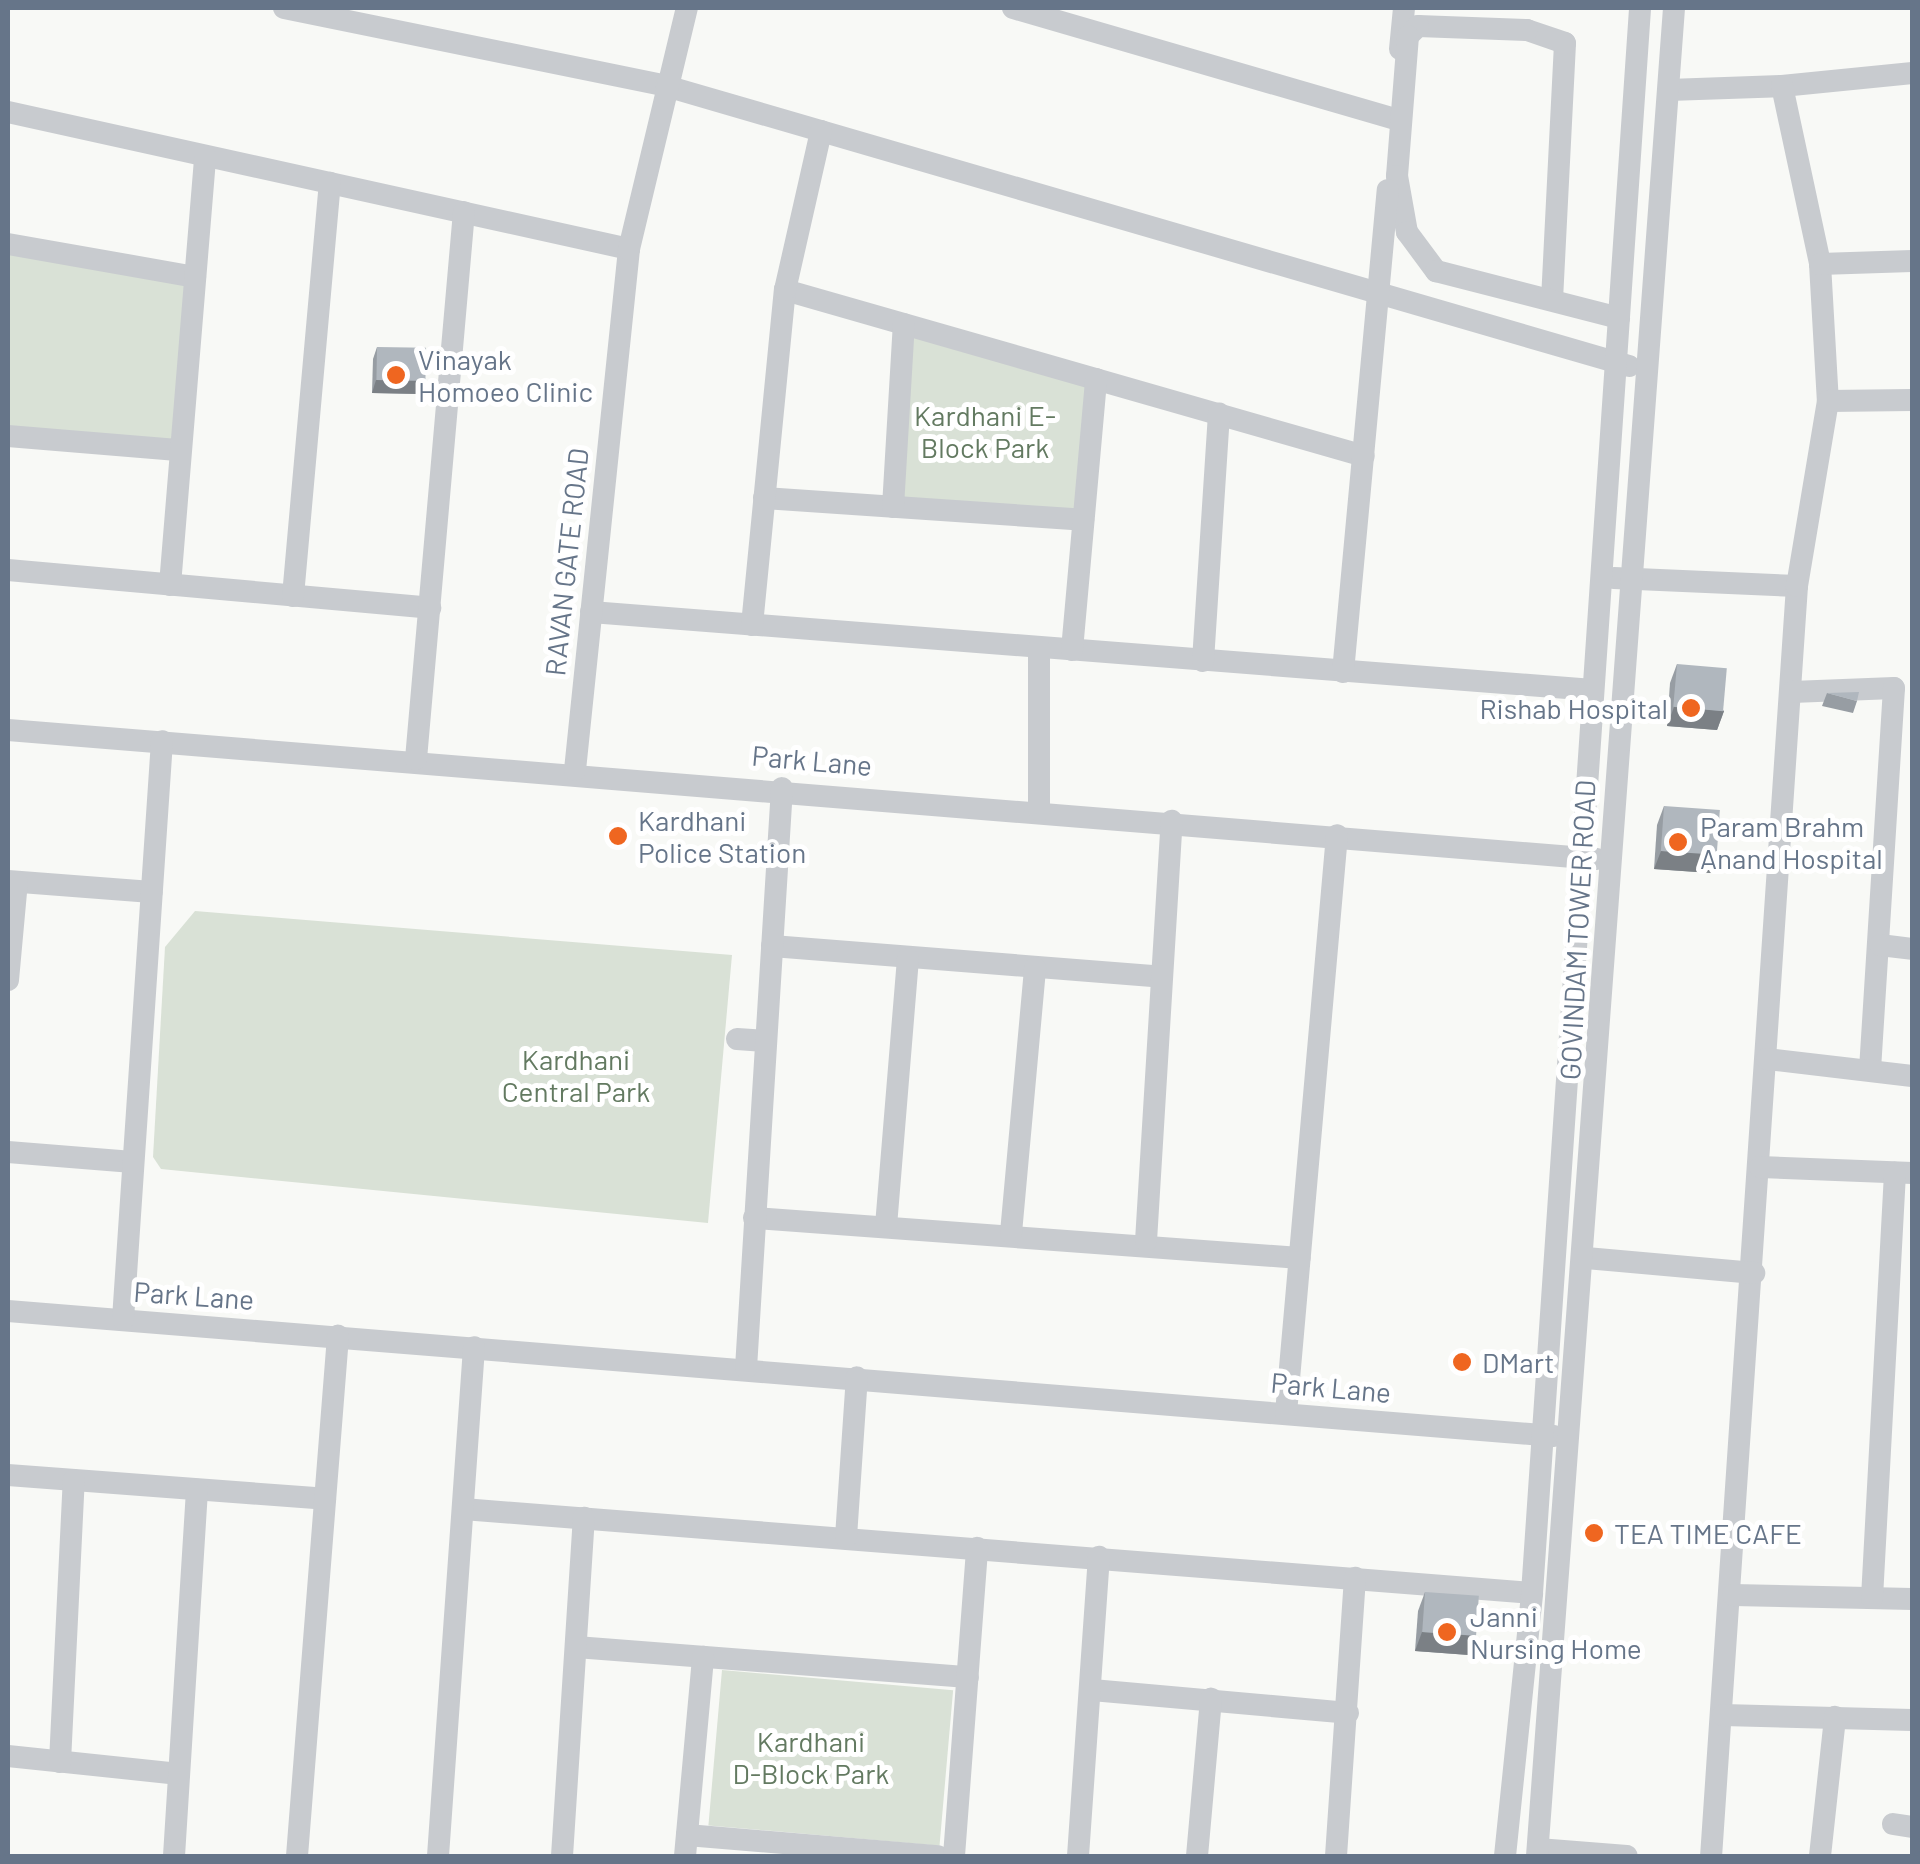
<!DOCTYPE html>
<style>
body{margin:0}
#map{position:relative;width:1920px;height:1864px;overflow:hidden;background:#f8f9f6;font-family:Barlow,sans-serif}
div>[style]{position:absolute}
.green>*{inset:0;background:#d9e1d6;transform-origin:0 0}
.minor>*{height:22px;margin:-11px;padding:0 11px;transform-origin:11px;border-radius:11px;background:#c8cbcf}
.wall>*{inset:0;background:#979da3}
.shaded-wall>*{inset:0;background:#7b8085}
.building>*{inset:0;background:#b0b7be;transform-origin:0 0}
.dots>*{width:28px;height:28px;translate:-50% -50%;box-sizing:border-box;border:5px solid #fff;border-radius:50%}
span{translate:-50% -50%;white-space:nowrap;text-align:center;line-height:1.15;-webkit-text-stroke:10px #fff;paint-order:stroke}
.poi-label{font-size:28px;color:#667589}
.left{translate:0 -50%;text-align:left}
.right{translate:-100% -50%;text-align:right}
.park-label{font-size:28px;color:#637a61}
.street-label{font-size:28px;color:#667589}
.frame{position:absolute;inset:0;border:10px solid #667589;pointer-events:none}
</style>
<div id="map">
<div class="green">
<i style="clip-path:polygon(8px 244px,195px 277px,180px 450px,8px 436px)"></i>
<i style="clip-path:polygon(904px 324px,1096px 379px,1083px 520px,893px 507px)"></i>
<i style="clip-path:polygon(195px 911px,732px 955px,708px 1223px,161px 1169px,153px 1157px,165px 947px)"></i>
<i style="left:722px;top:1670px;width:232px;height:156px;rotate:5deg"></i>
</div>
<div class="minor">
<i style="left:284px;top:8px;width:390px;rotate:11.5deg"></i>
<i style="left:666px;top:86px;width:1003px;rotate:16.21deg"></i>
<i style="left:1013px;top:8px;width:397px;rotate:16.2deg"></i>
<i style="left:1400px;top:49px;width:41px;rotate:-84.4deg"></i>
<i style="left:1782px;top:86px;width:131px;rotate:-5.7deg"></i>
<i style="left:1669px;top:90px;width:113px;rotate:-2deg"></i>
<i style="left:1782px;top:86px;width:182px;rotate:77.9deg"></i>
<i style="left:1820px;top:264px;width:137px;rotate:86.7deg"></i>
<i style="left:8px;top:112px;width:636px;rotate:12.44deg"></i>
<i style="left:8px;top:244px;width:190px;rotate:10deg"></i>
<i style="left:1820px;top:264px;width:92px;rotate:-1.9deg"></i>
<i style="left:785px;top:290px;width:602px;rotate:16deg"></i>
<i style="left:1552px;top:300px;width:257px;rotate:-87.1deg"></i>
<i style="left:1565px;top:43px;width:40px;rotate:-161.1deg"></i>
<i style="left:1527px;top:30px;width:109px;rotate:-177.9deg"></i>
<i style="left:1418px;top:26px;width:14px;rotate:135deg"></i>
<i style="left:1408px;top:36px;width:140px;rotate:94.5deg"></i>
<i style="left:1397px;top:176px;width:57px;rotate:79.9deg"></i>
<i style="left:1407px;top:232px;width:49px;rotate:53.4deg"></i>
<i style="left:1436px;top:271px;width:189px;rotate:14.4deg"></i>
<i style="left:8px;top:436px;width:173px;rotate:4.7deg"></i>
<i style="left:764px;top:498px;width:320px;rotate:3.9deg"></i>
<i style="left:893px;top:507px;width:183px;rotate:-86.6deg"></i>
<i style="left:8px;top:570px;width:424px;rotate:5.1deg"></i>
<i style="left:1614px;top:578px;width:183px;rotate:2.5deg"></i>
<i style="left:1797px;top:586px;width:1273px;rotate:93.87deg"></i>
<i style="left:170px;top:585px;width:430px;rotate:-85.3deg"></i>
<i style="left:1797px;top:586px;width:188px;rotate:-80.5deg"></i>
<i style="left:1828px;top:401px;width:84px;rotate:-0.7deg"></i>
<i style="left:293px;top:596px;width:415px;rotate:-84.9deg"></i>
<i style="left:591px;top:612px;width:1005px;rotate:4.45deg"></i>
<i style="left:752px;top:625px;width:337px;rotate:-84.4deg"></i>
<i style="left:785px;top:290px;width:163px;rotate:-77.2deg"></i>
<i style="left:1072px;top:650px;width:272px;rotate:-84.9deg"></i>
<i style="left:1203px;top:661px;width:248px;rotate:-86.3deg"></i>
<i style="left:1343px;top:672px;width:484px;rotate:-84.7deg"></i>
<i style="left:1792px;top:692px;width:102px;rotate:-2.2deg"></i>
<i style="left:1894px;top:688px;width:382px;rotate:93.6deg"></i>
<i style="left:8px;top:730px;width:1594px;rotate:4.64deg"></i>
<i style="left:416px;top:759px;width:549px;rotate:-84.99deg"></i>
<i style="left:575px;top:770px;width:524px;rotate:-84.08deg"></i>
<i style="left:629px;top:249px;width:248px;rotate:-76.5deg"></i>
<i style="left:1039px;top:810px;width:162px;rotate:-90deg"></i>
<i style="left:8px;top:881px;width:144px;rotate:4.4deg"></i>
<i style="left:1880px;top:945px;width:32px;rotate:7deg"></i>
<i style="left:772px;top:946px;width:391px;rotate:4.5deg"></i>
<i style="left:8px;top:980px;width:98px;rotate:-84.8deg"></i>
<i style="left:737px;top:1039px;width:29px;rotate:4deg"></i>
<i style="left:1767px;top:1059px;width:146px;rotate:6.7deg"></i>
<i style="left:8px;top:1152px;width:125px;rotate:4.6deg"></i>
<i style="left:1760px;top:1167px;width:152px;rotate:2.3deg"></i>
<i style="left:754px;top:1218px;width:547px;rotate:4.19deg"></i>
<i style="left:886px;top:1226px;width:268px;rotate:-85.3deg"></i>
<i style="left:1011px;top:1233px;width:266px;rotate:-84.8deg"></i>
<i style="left:1146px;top:1241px;width:421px;rotate:-86.5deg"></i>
<i style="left:1586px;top:1258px;width:169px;rotate:5.1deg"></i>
<i style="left:8px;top:1311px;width:1551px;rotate:4.62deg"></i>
<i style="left:123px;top:1319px;width:579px;rotate:-86.14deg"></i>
<i style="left:746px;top:1368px;width:581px;rotate:-86.45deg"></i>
<i style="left:1286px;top:1413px;width:580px;rotate:-84.96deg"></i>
<i style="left:8px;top:1475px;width:318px;rotate:4.3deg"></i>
<i style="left:463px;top:1509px;width:1072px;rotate:4.49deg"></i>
<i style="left:846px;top:1537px;width:160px;rotate:-86.1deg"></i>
<i style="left:1733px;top:1595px;width:179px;rotate:1.3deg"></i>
<i style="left:1872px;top:1598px;width:426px;rotate:-86.9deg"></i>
<i style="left:576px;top:1647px;width:393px;rotate:4.4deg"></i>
<i style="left:1092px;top:1690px;width:257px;rotate:5.1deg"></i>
<i style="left:1723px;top:1715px;width:189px;rotate:1.5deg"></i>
<i style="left:8px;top:1756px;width:172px;rotate:6deg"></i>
<i style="left:60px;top:1762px;width:282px;rotate:-87.2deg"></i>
<i style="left:1893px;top:1824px;width:19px;rotate:9deg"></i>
<i style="left:687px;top:1835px;width:252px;rotate:4.8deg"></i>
<i style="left:1538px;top:1849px;width:89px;rotate:4.5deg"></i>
<i style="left:174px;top:1856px;width:367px;rotate:-86.4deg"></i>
<i style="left:297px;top:1856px;width:522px;rotate:-85.49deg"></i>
<i style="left:438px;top:1856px;width:510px;rotate:-85.95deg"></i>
<i style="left:562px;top:1856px;width:339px;rotate:-86.3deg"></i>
<i style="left:685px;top:1856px;width:200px;rotate:-84.8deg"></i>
<i style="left:954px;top:1856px;width:309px;rotate:-85.7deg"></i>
<i style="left:1078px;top:1856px;width:300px;rotate:-86deg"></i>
<i style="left:1197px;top:1856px;width:158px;rotate:-84.9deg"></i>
<i style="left:1336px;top:1856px;width:279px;rotate:-86.1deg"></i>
<i style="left:1505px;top:1856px;width:264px;rotate:-84.1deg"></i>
<i style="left:1532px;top:1593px;width:1589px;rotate:-86.1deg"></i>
<i style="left:1537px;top:1856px;width:1853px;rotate:-85.76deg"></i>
<i style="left:1820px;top:1856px;width:140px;rotate:-83.8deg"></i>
</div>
<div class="wall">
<i style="clip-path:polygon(377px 347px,425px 381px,421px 394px,372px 393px,373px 359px)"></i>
<i style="clip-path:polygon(1677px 664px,1724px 711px,1717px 730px,1667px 726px,1670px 683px)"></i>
<i style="clip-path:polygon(1827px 693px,1857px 701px,1853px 713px,1822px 706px)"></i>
<i style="clip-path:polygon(1664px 806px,1718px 854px,1711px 873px,1654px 869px,1657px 825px)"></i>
<i style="clip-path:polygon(1425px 1592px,1476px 1636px,1469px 1655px,1415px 1651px,1418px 1611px)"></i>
</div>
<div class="shaded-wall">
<i style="clip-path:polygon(376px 380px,425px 381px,421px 394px,372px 393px)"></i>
<i style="clip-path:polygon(1674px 707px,1724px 711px,1717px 730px,1667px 726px)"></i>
<i style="clip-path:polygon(1661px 851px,1718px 854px,1711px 873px,1654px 869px)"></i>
<i style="clip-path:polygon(1422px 1632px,1476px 1636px,1469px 1655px,1415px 1651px)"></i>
</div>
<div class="building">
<i style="left:377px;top:347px;width:49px;height:33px;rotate:1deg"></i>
<i style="left:1677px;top:664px;width:50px;height:43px;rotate:5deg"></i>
<i style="clip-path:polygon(1859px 692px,1857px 701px,1827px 693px)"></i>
<i style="left:1664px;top:806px;width:56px;height:45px;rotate:4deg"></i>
<i style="left:1425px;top:1592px;width:54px;height:40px;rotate:4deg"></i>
</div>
<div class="dots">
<i style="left:396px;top:375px;background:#ef6620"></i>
<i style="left:1691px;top:708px;background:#ef6620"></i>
<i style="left:618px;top:836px;background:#ef6620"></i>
<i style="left:1678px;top:842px;background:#ef6620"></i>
<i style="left:1462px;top:1362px;background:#ef6620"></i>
<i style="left:1594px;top:1533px;background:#ef6620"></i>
<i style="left:1447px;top:1632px;background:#ef6620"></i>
</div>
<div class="poi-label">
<span class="left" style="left:418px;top:375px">Vinayak<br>Homoeo Clinic</span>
<span class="right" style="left:1668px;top:708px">Rishab Hospital</span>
<span class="left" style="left:638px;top:836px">Kardhani<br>Police Station</span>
<span class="left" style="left:1700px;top:842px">Param Brahm<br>Anand Hospital</span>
<span class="left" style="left:1482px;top:1362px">DMart</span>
<span class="left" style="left:1614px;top:1533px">TEA TIME CAFE</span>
<span class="left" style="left:1470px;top:1632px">Janni<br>Nursing Home</span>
</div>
<div class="park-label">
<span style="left:985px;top:431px">Kardhani E-<br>Block Park</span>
<span style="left:576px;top:1075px">Kardhani<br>Central Park</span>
<span style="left:811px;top:1757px">Kardhani<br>D-Block Park</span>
</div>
<div class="street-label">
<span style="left:566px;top:562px;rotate:-84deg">RAVAN GATE ROAD</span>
<span style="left:812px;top:760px;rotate:5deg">Park Lane</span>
<span style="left:1577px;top:930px;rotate:-87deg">GOVINDAM TOWER ROAD</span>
<span style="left:194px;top:1295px;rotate:4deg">Park Lane</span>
<span style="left:1331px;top:1387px;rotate:5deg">Park Lane</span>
</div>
<div class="frame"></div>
</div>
